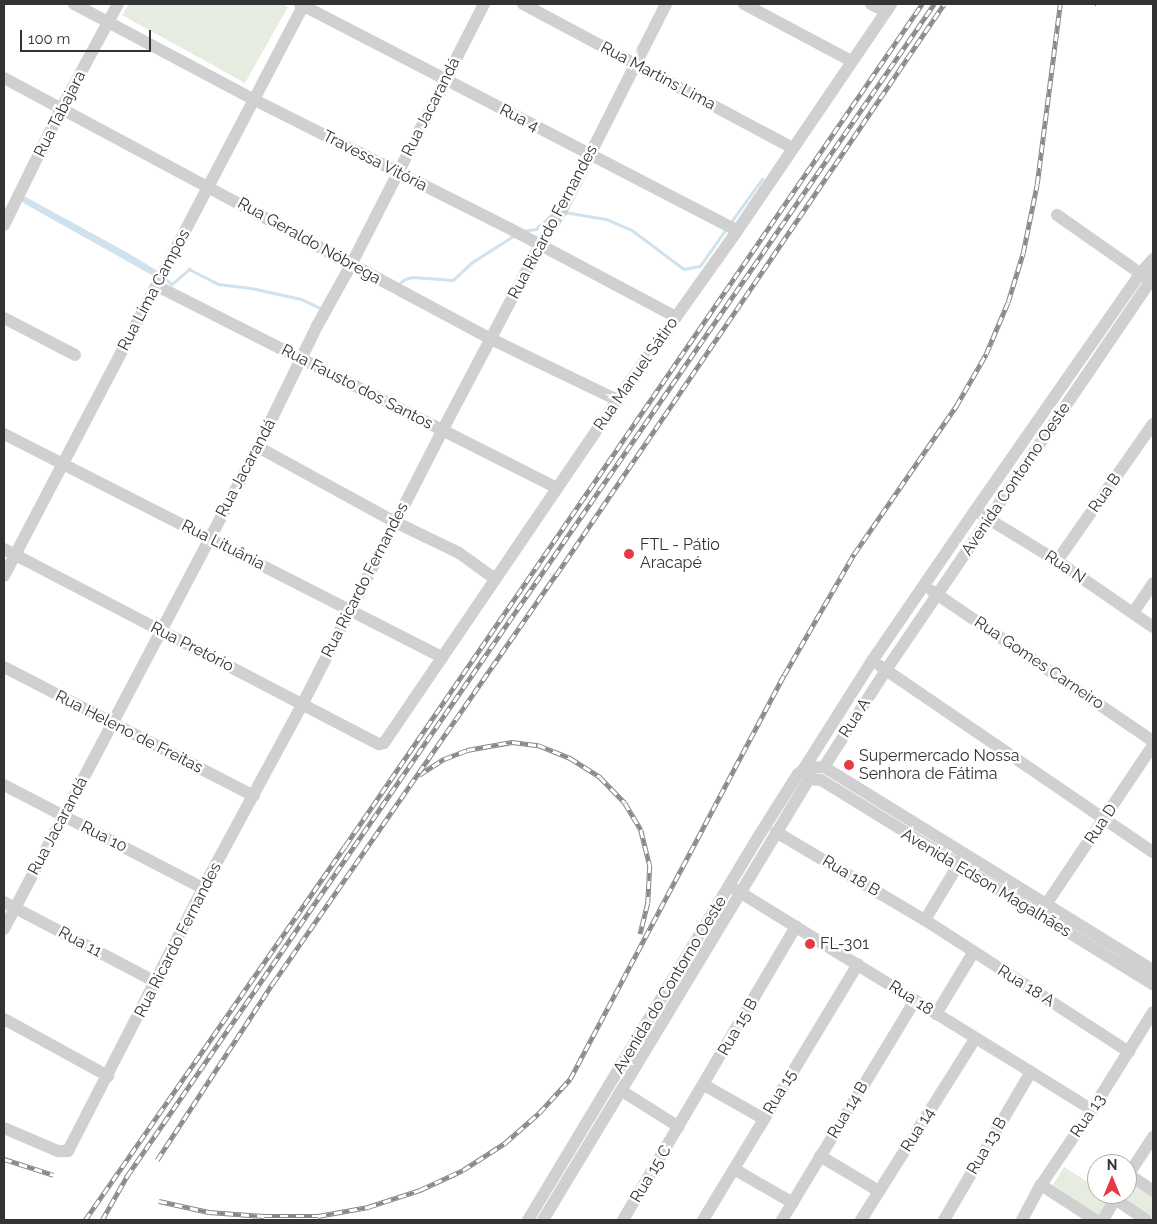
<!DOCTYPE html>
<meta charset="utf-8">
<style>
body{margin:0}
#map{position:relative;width:1157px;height:1224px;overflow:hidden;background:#fff;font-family:Raleway,sans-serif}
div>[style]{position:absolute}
.green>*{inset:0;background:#e6ecdf}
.water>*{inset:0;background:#cfe2ee}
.stream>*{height:2.5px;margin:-1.25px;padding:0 1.25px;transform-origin:1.25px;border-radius:1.25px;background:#cfe2ee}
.minor>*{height:12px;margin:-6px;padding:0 6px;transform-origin:6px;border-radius:6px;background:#d0d0d0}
.rail>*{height:4.5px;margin-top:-2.25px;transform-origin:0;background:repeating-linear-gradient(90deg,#fff 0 8px,#888 0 16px);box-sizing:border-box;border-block:1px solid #888}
.dots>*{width:14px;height:14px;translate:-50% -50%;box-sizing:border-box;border:2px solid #fff;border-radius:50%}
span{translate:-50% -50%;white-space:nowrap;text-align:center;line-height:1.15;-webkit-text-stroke:5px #fff;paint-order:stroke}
.street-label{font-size:16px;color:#333}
.poi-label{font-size:16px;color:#333}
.left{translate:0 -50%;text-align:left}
.frame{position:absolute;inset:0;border:5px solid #333;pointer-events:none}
.north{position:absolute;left:1087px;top:1154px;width:50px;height:50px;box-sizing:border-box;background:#fff;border:1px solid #adadad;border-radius:50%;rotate:0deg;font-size:14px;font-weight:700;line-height:20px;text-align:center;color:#333}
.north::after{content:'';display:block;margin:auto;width:18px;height:22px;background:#e63946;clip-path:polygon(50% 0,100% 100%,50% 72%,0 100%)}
.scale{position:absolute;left:20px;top:30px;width:131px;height:22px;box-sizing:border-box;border:2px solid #333;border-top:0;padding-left:6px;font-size:15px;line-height:18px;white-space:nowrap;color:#333;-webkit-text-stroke:4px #fff;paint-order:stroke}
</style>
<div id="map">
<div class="green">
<i style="clip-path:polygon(129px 4px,282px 4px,288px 7px,245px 83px,122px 15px)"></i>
<i style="clip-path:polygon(1064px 1167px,1088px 1182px,1087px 1184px,1097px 1190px,1097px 1194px,1104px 1194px,1113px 1200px,1101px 1219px,1051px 1188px)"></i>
<i style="clip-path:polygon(1134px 1186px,1153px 1198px,1153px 1219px,1124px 1202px)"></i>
</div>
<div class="water">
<i style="clip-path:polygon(24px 196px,128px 253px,161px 273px,157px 278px,118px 256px,25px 204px,21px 201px)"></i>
</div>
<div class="stream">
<i style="left:565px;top:212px;width:42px;rotate:9.7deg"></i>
<i style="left:606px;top:219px;width:28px;rotate:23deg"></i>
<i style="left:632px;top:230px;width:65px;rotate:36.9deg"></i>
<i style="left:684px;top:269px;width:16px;rotate:-11deg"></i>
<i style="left:700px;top:266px;width:45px;rotate:-54.9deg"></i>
<i style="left:731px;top:222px;width:53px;rotate:-54.2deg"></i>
<i style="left:522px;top:231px;width:14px;rotate:-8deg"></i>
<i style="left:536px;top:229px;width:25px;rotate:-43deg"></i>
<i style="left:164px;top:278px;width:10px;rotate:37deg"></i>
<i style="left:172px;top:284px;width:23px;rotate:-41deg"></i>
<i style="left:189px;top:269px;width:33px;rotate:27deg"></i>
<i style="left:218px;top:284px;width:33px;rotate:7deg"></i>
<i style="left:251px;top:288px;width:51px;rotate:12.4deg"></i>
<i style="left:301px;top:299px;width:23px;rotate:25deg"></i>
<i style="left:398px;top:285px;width:9px;rotate:-41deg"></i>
<i style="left:405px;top:279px;width:8px;rotate:-14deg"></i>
<i style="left:413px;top:277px;width:40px;rotate:4.3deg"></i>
<i style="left:453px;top:280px;width:25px;rotate:-43deg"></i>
<i style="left:471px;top:263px;width:50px;rotate:-32.7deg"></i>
</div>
<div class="minor">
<i style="left:74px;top:4px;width:203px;rotate:28deg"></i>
<i style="left:253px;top:99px;width:297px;rotate:26.8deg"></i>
<i style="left:518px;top:233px;width:179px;rotate:28deg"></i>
<i style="left:300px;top:4px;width:492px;rotate:27.4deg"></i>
<i style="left:523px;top:4px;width:306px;rotate:28.1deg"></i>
<i style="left:744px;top:4px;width:121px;rotate:28deg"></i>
<i style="left:871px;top:4px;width:17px;rotate:28deg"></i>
<i style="left:4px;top:78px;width:553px;rotate:28.19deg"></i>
<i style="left:491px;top:339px;width:140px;rotate:25.8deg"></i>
<i style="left:1057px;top:215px;width:110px;rotate:35deg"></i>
<i style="left:4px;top:225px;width:129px;rotate:-63.8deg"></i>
<i style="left:61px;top:109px;width:119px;rotate:-61.5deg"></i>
<i style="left:157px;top:286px;width:448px;rotate:26.8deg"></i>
<i style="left:4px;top:318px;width:80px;rotate:27.5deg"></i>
<i style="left:4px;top:434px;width:492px;rotate:27deg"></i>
<i style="left:258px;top:447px;width:156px;rotate:28.7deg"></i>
<i style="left:395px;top:522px;width:71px;rotate:25.8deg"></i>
<i style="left:459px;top:553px;width:44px;rotate:35.8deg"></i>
<i style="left:982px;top:515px;width:88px;rotate:31.5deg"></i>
<i style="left:1057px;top:561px;width:116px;rotate:34.5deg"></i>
<i style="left:4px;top:549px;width:423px;rotate:27.5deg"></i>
<i style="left:379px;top:744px;width:5px;rotate:-11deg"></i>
<i style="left:384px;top:743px;width:415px;rotate:-55.8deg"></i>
<i style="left:617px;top:400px;width:207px;rotate:-54.6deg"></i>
<i style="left:737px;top:231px;width:274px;rotate:-55.8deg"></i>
<i style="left:1057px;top:561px;width:167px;rotate:-55deg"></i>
<i style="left:4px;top:576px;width:646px;rotate:-62.32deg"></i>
<i style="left:932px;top:591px;width:267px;rotate:34.2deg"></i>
<i style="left:1133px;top:613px;width:36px;rotate:-56deg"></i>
<i style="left:880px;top:666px;width:330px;rotate:34.3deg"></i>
<i style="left:4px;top:667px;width:281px;rotate:27.3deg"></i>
<i style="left:824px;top:767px;width:115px;rotate:-57.4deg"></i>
<i style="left:886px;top:670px;width:470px;rotate:-55.8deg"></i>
<i style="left:1150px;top:281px;width:9px;rotate:-72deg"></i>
<i style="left:803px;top:770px;width:129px;rotate:-57.7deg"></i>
<i style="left:872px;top:661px;width:181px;rotate:-55.6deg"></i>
<i style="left:974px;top:512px;width:290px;rotate:-55.1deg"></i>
<i style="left:1140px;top:274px;width:20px;rotate:-49deg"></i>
<i style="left:4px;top:785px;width:224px;rotate:27.4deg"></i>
<i style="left:776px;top:832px;width:173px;rotate:30.6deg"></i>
<i style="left:925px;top:920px;width:243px;rotate:32.9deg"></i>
<i style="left:733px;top:888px;width:422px;rotate:31.7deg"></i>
<i style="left:4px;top:902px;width:172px;rotate:27.8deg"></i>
<i style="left:1047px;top:903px;width:190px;rotate:-56.1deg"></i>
<i style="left:925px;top:920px;width:70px;rotate:-59deg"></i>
<i style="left:4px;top:929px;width:545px;rotate:-62.21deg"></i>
<i style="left:258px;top:447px;width:135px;rotate:-64deg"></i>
<i style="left:317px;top:326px;width:70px;rotate:-60.9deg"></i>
<i style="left:351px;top:265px;width:293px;rotate:-63deg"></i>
<i style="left:936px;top:1014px;width:71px;rotate:-58.8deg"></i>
<i style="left:4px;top:1019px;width:119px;rotate:28.7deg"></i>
<i style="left:704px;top:1085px;width:69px;rotate:29.5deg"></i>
<i style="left:622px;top:1091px;width:67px;rotate:32.3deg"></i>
<i style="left:4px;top:1128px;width:59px;rotate:23.1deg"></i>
<i style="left:58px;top:1151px;width:10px"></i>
<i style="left:68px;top:1151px;width:296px;rotate:-62.8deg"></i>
<i style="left:203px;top:888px;width:210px;rotate:-61.6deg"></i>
<i style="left:303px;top:703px;width:305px;rotate:-62.9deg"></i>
<i style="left:442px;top:431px;width:210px;rotate:-62.2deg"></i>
<i style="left:540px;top:245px;width:39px;rotate:-58deg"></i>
<i style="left:561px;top:212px;width:233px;rotate:-63.2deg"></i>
<i style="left:820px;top:1156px;width:69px;rotate:30.7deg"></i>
<i style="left:734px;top:1169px;width:68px;rotate:30deg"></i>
<i style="left:1128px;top:1174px;width:30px;rotate:34deg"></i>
<i style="left:1127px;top:1177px;width:48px;rotate:-57deg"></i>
<i style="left:1041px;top:1185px;width:64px;rotate:32.9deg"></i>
<i style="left:1115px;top:1199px;width:37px;rotate:34deg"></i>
<i style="left:528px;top:1220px;width:450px;rotate:-59deg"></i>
<i style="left:760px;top:834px;width:71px;rotate:-57.7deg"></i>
<i style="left:798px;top:774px;width:11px;rotate:-34deg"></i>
<i style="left:807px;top:768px;width:17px;rotate:-3deg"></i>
<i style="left:824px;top:767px;width:387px;rotate:31.7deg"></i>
<i style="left:543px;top:1220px;width:515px;rotate:-58.9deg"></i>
<i style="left:809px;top:779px;width:12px;rotate:5deg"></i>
<i style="left:821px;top:780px;width:390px;rotate:31.6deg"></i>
<i style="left:623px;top:1220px;width:341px;rotate:-59.5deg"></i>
<i style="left:703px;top:1220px;width:299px;rotate:-58.8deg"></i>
<i style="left:782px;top:1220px;width:257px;rotate:-58.8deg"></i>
<i style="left:861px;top:1220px;width:214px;rotate:-57.8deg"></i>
<i style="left:944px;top:1220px;width:172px;rotate:-59.6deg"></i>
<i style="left:1022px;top:1220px;width:40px;rotate:-62deg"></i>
<i style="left:1041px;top:1185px;width:91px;rotate:-55.8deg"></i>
<i style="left:1092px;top:1110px;width:115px;rotate:-58.1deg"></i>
<i style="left:1103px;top:1220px;width:30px;rotate:-60deg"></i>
</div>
<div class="rail">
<i style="left:1095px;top:4px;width:1px"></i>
<i style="left:419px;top:775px;width:30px;rotate:-33deg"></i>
<i style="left:444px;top:759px;width:25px;rotate:-21deg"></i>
<i style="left:467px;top:750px;width:46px;rotate:-10.1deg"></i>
<i style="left:512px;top:742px;width:26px;rotate:7deg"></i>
<i style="left:538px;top:745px;width:35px;rotate:22deg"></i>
<i style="left:570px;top:758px;width:36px;rotate:32deg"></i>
<i style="left:600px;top:777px;width:36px;rotate:46deg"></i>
<i style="left:625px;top:803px;width:31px;rotate:59deg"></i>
<i style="left:641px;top:830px;width:36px;rotate:76deg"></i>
<i style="left:650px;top:865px;width:38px;rotate:93deg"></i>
<i style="left:648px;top:903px;width:32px;rotate:104deg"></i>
<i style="left:4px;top:1159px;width:52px;rotate:17.7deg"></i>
<i style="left:157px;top:1160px;width:212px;rotate:-56.8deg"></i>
<i style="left:273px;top:983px;width:497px;rotate:-55.3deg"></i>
<i style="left:556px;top:575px;width:690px;rotate:-55.8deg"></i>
<i style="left:159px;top:1201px;width:51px;rotate:12.4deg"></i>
<i style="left:209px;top:1212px;width:55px;rotate:4.2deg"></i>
<i style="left:264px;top:1216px;width:54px"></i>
<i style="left:318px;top:1216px;width:51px;rotate:-10.2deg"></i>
<i style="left:368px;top:1207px;width:55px;rotate:-18.1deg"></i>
<i style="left:420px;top:1190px;width:47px;rotate:-24.9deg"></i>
<i style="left:463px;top:1170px;width:50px;rotate:-32.7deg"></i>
<i style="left:505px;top:1143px;width:45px;rotate:-41.4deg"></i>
<i style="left:539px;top:1113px;width:46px;rotate:-47.6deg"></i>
<i style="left:570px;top:1079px;width:457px;rotate:-62.1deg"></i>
<i style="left:784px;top:675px;width:140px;rotate:-60deg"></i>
<i style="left:854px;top:554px;width:180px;rotate:-55.4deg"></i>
<i style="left:956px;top:406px;width:60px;rotate:-60deg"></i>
<i style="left:986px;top:354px;width:56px;rotate:-67.1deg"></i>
<i style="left:1008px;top:302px;width:51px;rotate:-73deg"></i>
<i style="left:1023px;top:253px;width:70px;rotate:-78.5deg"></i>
<i style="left:1037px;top:184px;width:181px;rotate:-82.7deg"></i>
<i style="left:85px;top:1220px;width:455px;rotate:-55.2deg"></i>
<i style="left:345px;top:846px;width:1021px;rotate:-55.58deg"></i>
<i style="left:102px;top:1220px;width:51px;rotate:-60.4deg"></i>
<i style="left:127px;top:1176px;width:1423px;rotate:-55.45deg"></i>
</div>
<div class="dots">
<i style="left:629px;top:554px;background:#e63946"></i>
<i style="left:849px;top:765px;background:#e63946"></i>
<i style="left:810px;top:944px;background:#e63946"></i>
</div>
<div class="street-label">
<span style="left:658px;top:76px;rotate:28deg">Rua Martins Lima</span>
<span style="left:431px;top:107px;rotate:-63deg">Rua Jacarandá</span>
<span style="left:60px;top:114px;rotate:-63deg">Rua Tabajara</span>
<span style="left:519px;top:118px;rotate:27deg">Rua 4</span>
<span style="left:375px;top:161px;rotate:27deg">Travessa Vitória</span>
<span style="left:553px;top:222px;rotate:-62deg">Rua Ricardo Fernandes</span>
<span style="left:309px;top:241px;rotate:29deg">Rua Geraldo Nóbrega</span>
<span style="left:154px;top:290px;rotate:-62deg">Rua Lima Campos</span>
<span style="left:636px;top:374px;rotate:-55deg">Rua Manuel Sátiro</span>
<span style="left:357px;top:387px;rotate:27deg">Rua Fausto dos Santos</span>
<span style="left:246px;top:468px;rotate:-62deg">Rua Jacarandá</span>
<span style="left:1016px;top:479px;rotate:-56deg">Avenida Contorno Oeste</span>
<span style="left:1105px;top:493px;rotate:-55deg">Rua B</span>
<span style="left:223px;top:545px;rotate:27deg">Rua Lituânia</span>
<span style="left:1065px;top:567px;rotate:34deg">Rua N</span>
<span style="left:365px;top:580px;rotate:-63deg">Rua Ricardo Fernandes</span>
<span style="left:192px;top:647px;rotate:27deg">Rua Pretório</span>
<span style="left:1039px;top:663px;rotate:34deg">Rua Gomes Carneiro</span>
<span style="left:855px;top:718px;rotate:-57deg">Rua A</span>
<span style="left:129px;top:732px;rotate:27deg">Rua Heleno de Freitas</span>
<span style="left:1101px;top:824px;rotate:-56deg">Rua D</span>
<span style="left:58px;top:826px;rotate:-62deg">Rua Jacarandá</span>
<span style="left:104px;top:837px;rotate:27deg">Rua 10</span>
<span style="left:851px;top:876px;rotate:31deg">Rua 18 B</span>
<span style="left:986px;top:883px;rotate:31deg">Avenida Edson Magalhães</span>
<span style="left:178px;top:940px;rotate:-63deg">Rua Ricardo Fernandes</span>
<span style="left:80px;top:942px;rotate:28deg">Rua 11</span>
<span style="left:670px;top:985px;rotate:-59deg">Avenida do Contorno Oeste</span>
<span style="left:1026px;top:986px;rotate:32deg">Rua 18 A</span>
<span style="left:911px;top:998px;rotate:33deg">Rua 18</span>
<span style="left:738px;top:1027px;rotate:-60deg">Rua 15 B</span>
<span style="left:780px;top:1092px;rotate:-59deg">Rua 15</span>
<span style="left:848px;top:1110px;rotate:-59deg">Rua 14 B</span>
<span style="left:1088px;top:1116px;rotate:-56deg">Rua 13</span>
<span style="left:918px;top:1130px;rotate:-58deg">Rua 14</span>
<span style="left:987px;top:1146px;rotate:-60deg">Rua 13 B</span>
<span style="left:651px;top:1174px;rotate:-59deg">Rua 15 C</span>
</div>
<div class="poi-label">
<span class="left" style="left:640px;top:554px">FTL - Pátio<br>Aracapé</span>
<span class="left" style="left:859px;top:765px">Supermercado Nossa<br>Senhora de Fátima</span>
<span class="left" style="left:820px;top:944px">FL-301</span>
</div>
<div class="frame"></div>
<div class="north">N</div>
<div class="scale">100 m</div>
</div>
